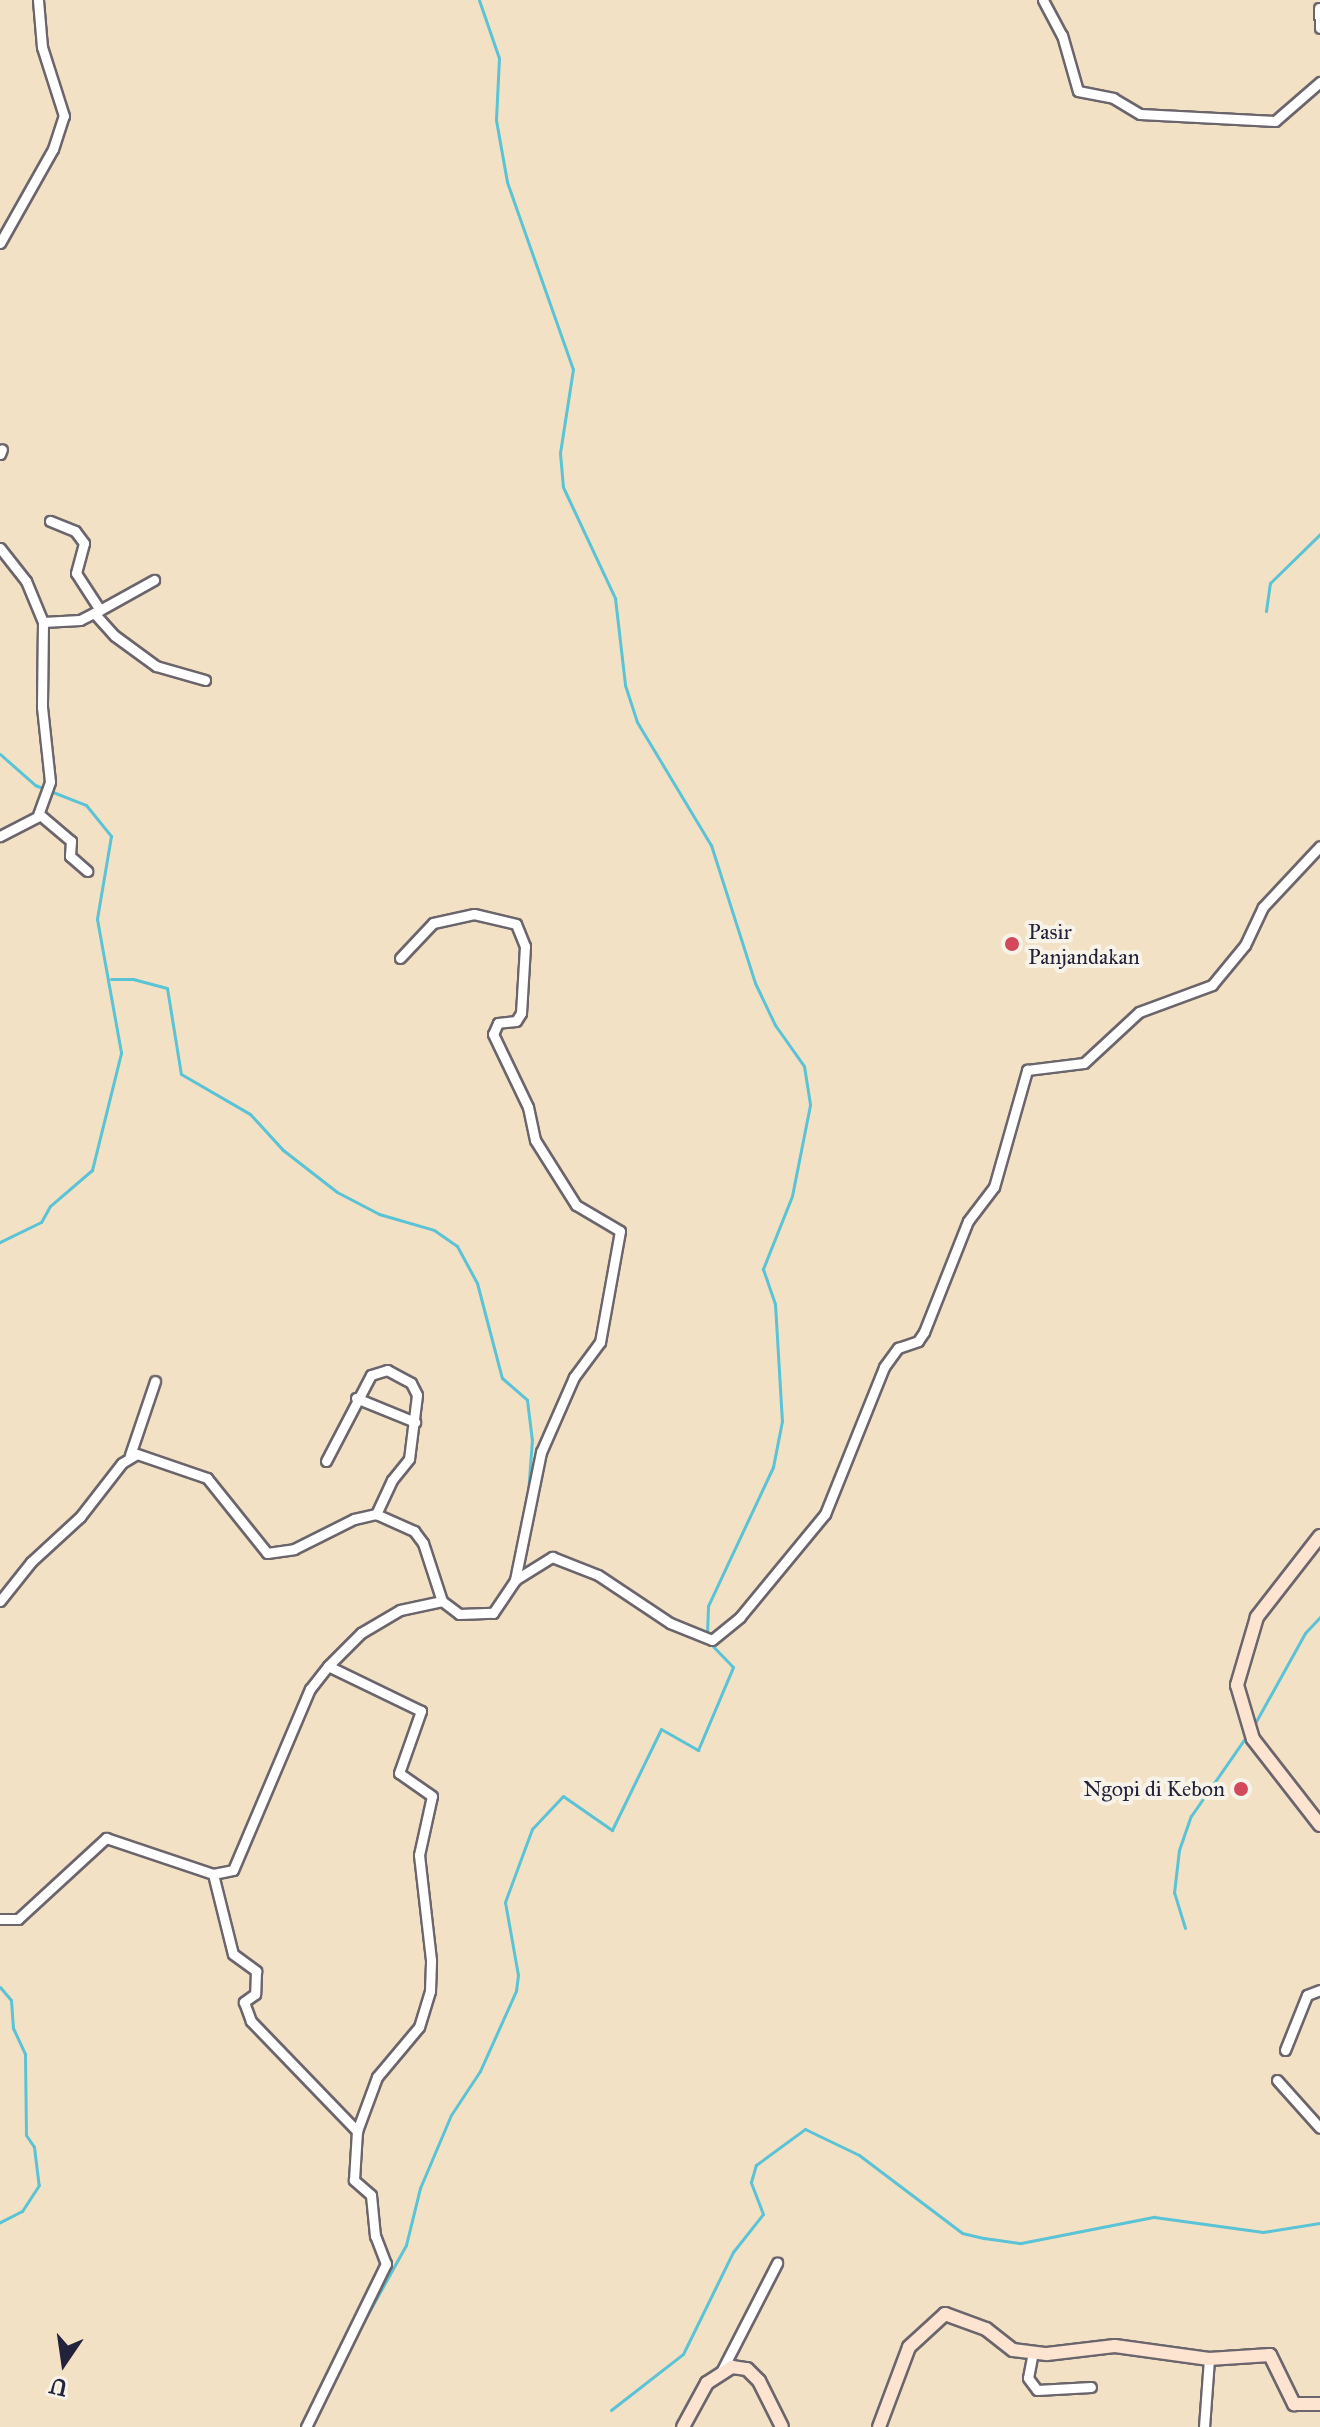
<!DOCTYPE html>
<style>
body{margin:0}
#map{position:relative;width:1320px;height:2427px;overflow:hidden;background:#f3e1c6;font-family:"IM FELL Great Primer",serif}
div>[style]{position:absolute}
.stream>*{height:3px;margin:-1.5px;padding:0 1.5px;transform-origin:1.5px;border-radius:1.5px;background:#5ac3d5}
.roads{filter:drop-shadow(2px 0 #6b656c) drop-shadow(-2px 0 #6b656c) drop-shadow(0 2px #6b656c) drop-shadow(0 -2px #6b656c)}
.street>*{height:9px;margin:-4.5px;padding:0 4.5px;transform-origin:4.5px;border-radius:4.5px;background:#fff}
.secondary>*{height:12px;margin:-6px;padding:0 6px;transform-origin:6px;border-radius:6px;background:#fde4d1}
.dots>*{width:22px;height:22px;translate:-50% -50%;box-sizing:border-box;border:4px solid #f7f3e8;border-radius:50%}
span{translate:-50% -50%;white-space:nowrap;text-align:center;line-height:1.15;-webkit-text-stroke:8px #f7f3e8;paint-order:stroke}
.poi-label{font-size:22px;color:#22223b}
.left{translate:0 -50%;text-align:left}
.right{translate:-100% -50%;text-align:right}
.north{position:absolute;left:24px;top:2323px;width:80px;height:80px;-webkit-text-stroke:6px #f7f3e8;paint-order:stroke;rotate:193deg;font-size:22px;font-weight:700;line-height:32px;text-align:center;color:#22223b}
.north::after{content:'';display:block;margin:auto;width:28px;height:36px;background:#22223b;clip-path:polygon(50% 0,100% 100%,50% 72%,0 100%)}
</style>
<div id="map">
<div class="stream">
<i style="left:479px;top:0;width:61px;rotate:71deg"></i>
<i style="left:499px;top:58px;width:62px;rotate:92.8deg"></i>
<i style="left:496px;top:120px;width:63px;rotate:79.9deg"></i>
<i style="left:507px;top:182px;width:198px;rotate:70.6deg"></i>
<i style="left:573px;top:369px;width:85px;rotate:98.8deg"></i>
<i style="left:560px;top:453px;width:34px;rotate:85deg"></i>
<i style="left:563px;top:487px;width:123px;rotate:64.9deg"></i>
<i style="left:615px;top:598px;width:88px;rotate:83.4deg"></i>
<i style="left:625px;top:685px;width:39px;rotate:72deg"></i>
<i style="left:637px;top:722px;width:144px;rotate:59deg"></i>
<i style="left:711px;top:845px;width:145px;rotate:72.3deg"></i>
<i style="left:755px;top:983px;width:47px;rotate:64.5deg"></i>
<i style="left:775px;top:1025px;width:50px;rotate:54.7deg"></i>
<i style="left:804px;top:1066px;width:39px;rotate:81deg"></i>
<i style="left:810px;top:1105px;width:93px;rotate:101.2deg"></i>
<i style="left:792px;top:1196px;width:79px;rotate:111.7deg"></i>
<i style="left:763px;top:1269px;width:37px;rotate:71deg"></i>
<i style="left:775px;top:1304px;width:117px;rotate:86.6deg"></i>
<i style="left:782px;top:1421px;width:47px;rotate:101.1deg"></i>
<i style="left:773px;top:1467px;width:153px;rotate:115.1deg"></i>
<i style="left:708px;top:1606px;width:30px;rotate:92deg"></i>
<i style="left:1266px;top:611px;width:28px;rotate:-82deg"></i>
<i style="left:1270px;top:583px;width:70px;rotate:-44.4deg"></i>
<i style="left:0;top:754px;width:47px;rotate:41.5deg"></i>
<i style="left:35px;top:785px;width:55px;rotate:21.4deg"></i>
<i style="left:86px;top:805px;width:40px;rotate:51deg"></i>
<i style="left:111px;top:836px;width:84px;rotate:99.6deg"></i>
<i style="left:97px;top:919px;width:136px;rotate:79.8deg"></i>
<i style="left:121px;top:1053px;width:121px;rotate:103.9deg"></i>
<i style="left:92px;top:1170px;width:55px;rotate:139.4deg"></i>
<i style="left:50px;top:1206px;width:18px;rotate:119deg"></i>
<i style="left:41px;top:1222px;width:46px;rotate:154deg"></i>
<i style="left:111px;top:979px;width:22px"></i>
<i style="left:133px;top:979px;width:35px;rotate:15deg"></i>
<i style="left:167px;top:988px;width:87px;rotate:80.8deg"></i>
<i style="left:181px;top:1074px;width:80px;rotate:30.1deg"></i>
<i style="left:250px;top:1114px;width:49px;rotate:47.5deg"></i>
<i style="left:283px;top:1150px;width:68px;rotate:37.9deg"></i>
<i style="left:337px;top:1192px;width:47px;rotate:27.6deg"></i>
<i style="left:379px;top:1214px;width:57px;rotate:16.2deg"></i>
<i style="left:434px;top:1230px;width:28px;rotate:35deg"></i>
<i style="left:457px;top:1246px;width:42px;rotate:61.6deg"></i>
<i style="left:477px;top:1283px;width:98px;rotate:75.3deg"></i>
<i style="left:502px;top:1378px;width:33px;rotate:41deg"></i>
<i style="left:527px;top:1400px;width:39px;rotate:83deg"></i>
<i style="left:532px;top:1439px;width:54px;rotate:94.2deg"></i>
<i style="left:1254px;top:1725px;width:105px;rotate:-61deg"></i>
<i style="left:1305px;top:1633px;width:22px;rotate:-47deg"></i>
<i style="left:1185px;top:1928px;width:37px;rotate:-107deg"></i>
<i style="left:1174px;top:1893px;width:43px;rotate:-83.4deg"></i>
<i style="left:1179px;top:1850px;width:36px;rotate:-71deg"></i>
<i style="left:1191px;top:1816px;width:100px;rotate:-55.2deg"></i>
<i style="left:0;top:1987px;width:17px;rotate:50deg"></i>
<i style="left:11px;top:2000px;width:28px;rotate:86deg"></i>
<i style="left:13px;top:2028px;width:29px;rotate:65deg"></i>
<i style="left:25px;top:2054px;width:81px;rotate:89.3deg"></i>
<i style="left:26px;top:2135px;width:14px;rotate:56deg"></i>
<i style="left:34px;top:2147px;width:38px;rotate:83deg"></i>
<i style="left:39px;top:2185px;width:31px;rotate:123deg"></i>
<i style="left:22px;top:2211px;width:25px;rotate:153deg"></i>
<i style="left:355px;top:2337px;width:105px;rotate:-61deg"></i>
<i style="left:406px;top:2245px;width:59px;rotate:-76.2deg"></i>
<i style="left:420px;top:2188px;width:79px;rotate:-67deg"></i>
<i style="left:451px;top:2115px;width:53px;rotate:-56.6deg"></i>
<i style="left:480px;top:2071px;width:88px;rotate:-65.8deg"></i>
<i style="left:516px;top:1991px;width:16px;rotate:-83deg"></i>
<i style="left:518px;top:1975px;width:74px;rotate:-100.1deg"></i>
<i style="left:505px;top:1902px;width:78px;rotate:-69.7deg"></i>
<i style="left:532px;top:1829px;width:45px;rotate:-46.8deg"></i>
<i style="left:563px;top:1796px;width:60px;rotate:34.8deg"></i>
<i style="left:612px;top:1830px;width:112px;rotate:-64.1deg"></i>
<i style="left:661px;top:1729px;width:43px;rotate:29.6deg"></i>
<i style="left:698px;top:1750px;width:90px;rotate:-67.1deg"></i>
<i style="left:733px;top:1667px;width:33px;rotate:-134deg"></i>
<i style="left:611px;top:2410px;width:91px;rotate:-37.9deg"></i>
<i style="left:683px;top:2354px;width:114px;rotate:-63.9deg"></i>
<i style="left:733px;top:2252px;width:48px;rotate:-51.7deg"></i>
<i style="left:763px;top:2214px;width:34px;rotate:-111deg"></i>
<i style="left:751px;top:2182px;width:18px;rotate:-74deg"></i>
<i style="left:756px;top:2165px;width:61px;rotate:-36.3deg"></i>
<i style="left:805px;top:2129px;width:60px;rotate:25.7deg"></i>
<i style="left:859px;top:2155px;width:129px;rotate:37.1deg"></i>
<i style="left:962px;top:2233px;width:23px;rotate:13deg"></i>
<i style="left:984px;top:2238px;width:37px;rotate:8deg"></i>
<i style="left:1021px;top:2243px;width:136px;rotate:-11.1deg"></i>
<i style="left:1154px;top:2217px;width:110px;rotate:7.8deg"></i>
<i style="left:1263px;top:2232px;width:58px;rotate:-9deg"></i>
</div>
<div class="roads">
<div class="street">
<i style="left:1043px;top:0;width:40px;rotate:62deg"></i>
<i style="left:1062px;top:35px;width:58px;rotate:74.1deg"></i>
<i style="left:1078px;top:91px;width:36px;rotate:11deg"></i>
<i style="left:1113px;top:98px;width:31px;rotate:31deg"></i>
<i style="left:1140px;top:114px;width:135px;rotate:3deg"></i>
<i style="left:1275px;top:121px;width:60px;rotate:-40.9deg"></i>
<i style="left:1319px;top:8px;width:20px;rotate:87deg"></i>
<i style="left:0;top:243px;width:108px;rotate:-60.6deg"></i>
<i style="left:53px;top:149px;width:35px;rotate:-72deg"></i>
<i style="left:64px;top:116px;width:72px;rotate:-107.7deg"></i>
<i style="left:42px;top:47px;width:47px;rotate:-94.9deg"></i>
<i style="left:0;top:454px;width:5px;rotate:-68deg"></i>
<i style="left:0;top:548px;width:42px;rotate:51.8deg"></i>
<i style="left:26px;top:581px;width:44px;rotate:67.5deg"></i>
<i style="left:43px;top:622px;width:85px;rotate:90.7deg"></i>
<i style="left:42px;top:707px;width:75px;rotate:83.9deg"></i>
<i style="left:50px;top:782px;width:37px;rotate:110deg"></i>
<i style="left:37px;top:817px;width:42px;rotate:152.8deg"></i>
<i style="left:100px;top:610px;width:62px;rotate:-29.1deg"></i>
<i style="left:94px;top:613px;width:31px;rotate:48deg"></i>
<i style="left:115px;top:636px;width:51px;rotate:36.2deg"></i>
<i style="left:156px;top:666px;width:51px;rotate:15.9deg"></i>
<i style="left:43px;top:622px;width:37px;rotate:-3deg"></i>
<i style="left:80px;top:620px;width:22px;rotate:-27deg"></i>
<i style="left:100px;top:610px;width:44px;rotate:-123deg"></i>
<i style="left:76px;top:573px;width:31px;rotate:-75deg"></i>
<i style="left:84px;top:543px;width:15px;rotate:-127deg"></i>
<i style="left:75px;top:531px;width:27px;rotate:-158deg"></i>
<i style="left:39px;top:814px;width:42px;rotate:40.2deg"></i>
<i style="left:71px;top:841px;width:15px;rotate:94deg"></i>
<i style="left:70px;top:856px;width:23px;rotate:41deg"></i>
<i style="left:400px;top:958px;width:48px;rotate:-46.7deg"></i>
<i style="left:433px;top:923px;width:42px;rotate:-12.4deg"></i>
<i style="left:474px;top:914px;width:43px;rotate:13.4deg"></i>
<i style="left:516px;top:924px;width:24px;rotate:68deg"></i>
<i style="left:525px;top:946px;width:67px;rotate:93.4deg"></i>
<i style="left:521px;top:1013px;width:9px;rotate:122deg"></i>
<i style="left:516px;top:1021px;width:18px;rotate:174deg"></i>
<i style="left:498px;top:1023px;width:12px;rotate:114deg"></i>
<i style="left:493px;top:1034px;width:81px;rotate:64.4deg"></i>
<i style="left:528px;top:1107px;width:34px;rotate:78deg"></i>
<i style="left:535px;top:1140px;width:77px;rotate:57.8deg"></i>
<i style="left:576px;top:1205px;width:51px;rotate:30.6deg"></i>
<i style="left:620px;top:1231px;width:113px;rotate:100.2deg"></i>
<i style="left:600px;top:1342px;width:44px;rotate:126.6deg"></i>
<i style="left:574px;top:1377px;width:82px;rotate:113.7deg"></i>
<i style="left:541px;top:1452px;width:131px;rotate:101.5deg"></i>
<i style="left:356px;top:1398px;width:64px;rotate:22.1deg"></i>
<i style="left:130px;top:1455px;width:78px;rotate:-71.3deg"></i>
<i style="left:326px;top:1461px;width:97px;rotate:-62.4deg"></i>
<i style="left:371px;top:1375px;width:17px;rotate:-17deg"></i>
<i style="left:387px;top:1370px;width:27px;rotate:28deg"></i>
<i style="left:411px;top:1383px;width:13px;rotate:63deg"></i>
<i style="left:417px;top:1395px;width:64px;rotate:97.1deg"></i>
<i style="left:409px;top:1459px;width:27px;rotate:129deg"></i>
<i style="left:392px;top:1480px;width:38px;rotate:115deg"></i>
<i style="left:0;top:1601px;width:50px;rotate:-51.5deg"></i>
<i style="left:31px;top:1562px;width:67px;rotate:-42.6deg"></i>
<i style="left:80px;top:1517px;width:68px;rotate:-52.1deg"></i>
<i style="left:122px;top:1463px;width:17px;rotate:-31deg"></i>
<i style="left:137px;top:1454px;width:74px;rotate:18.9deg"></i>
<i style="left:207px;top:1478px;width:96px;rotate:51.3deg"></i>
<i style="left:267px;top:1553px;width:27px;rotate:-8deg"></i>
<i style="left:294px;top:1549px;width:67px;rotate:-26.6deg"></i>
<i style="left:354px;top:1519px;width:23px;rotate:-13deg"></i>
<i style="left:376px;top:1514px;width:42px;rotate:24.1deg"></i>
<i style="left:414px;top:1531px;width:15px;rotate:53deg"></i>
<i style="left:423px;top:1543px;width:61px;rotate:71.9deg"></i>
<i style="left:442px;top:1601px;width:21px;rotate:37deg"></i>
<i style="left:459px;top:1614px;width:34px;rotate:-2deg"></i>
<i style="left:493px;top:1613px;width:40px;rotate:-56deg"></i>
<i style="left:515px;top:1580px;width:44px;rotate:-31.9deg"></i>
<i style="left:552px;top:1557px;width:49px;rotate:21.4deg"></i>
<i style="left:598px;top:1575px;width:87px;rotate:33.7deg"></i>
<i style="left:670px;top:1623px;width:45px;rotate:22deg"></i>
<i style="left:712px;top:1640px;width:36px;rotate:-39deg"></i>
<i style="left:740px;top:1617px;width:134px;rotate:-50.5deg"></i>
<i style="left:825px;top:1514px;width:158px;rotate:-68.1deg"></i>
<i style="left:884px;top:1367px;width:24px;rotate:-54deg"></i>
<i style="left:898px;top:1348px;width:21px;rotate:-19deg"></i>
<i style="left:918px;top:1341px;width:11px;rotate:-56deg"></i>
<i style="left:924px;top:1332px;width:119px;rotate:-68.4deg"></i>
<i style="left:968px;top:1221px;width:43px;rotate:-52.6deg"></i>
<i style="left:994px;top:1187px;width:122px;rotate:-74.2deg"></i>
<i style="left:1027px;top:1070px;width:57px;rotate:-7deg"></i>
<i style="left:1084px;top:1063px;width:75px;rotate:-42.8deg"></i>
<i style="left:1139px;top:1012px;width:78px;rotate:-20.3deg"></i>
<i style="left:1212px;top:985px;width:52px;rotate:-50.5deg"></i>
<i style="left:1245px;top:945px;width:42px;rotate:-64.7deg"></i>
<i style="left:1263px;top:907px;width:83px;rotate:-46.9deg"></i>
<i style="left:213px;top:1874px;width:82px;rotate:76deg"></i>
<i style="left:233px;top:1954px;width:29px;rotate:36deg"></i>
<i style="left:256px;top:1971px;width:23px;rotate:92deg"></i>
<i style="left:255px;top:1994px;width:14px;rotate:144deg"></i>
<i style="left:244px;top:2002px;width:20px;rotate:70deg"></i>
<i style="left:251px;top:2021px;width:153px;rotate:46.1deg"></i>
<i style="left:0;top:1919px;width:18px"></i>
<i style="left:18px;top:1919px;width:120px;rotate:-42.6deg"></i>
<i style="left:106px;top:1838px;width:113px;rotate:18.6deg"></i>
<i style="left:213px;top:1874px;width:20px;rotate:-11deg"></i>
<i style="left:233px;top:1870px;width:197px;rotate:-67deg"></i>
<i style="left:310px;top:1689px;width:29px;rotate:-52deg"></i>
<i style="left:1285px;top:2050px;width:59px;rotate:-68.2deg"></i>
<i style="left:1307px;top:1995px;width:14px;rotate:-21deg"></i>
<i style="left:1277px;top:2080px;width:64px;rotate:48.1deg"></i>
<i style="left:1033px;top:2352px;width:26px;rotate:101deg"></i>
<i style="left:1028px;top:2378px;width:15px;rotate:53deg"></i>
<i style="left:1037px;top:2390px;width:54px;rotate:-3.2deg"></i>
<i style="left:721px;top:2372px;width:123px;rotate:-62.8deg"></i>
<i style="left:306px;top:2427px;width:182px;rotate:-63.9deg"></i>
<i style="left:386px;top:2264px;width:30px;rotate:-111deg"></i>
<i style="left:375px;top:2236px;width:41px;rotate:-95.6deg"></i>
<i style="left:371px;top:2195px;width:23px;rotate:-139deg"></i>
<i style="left:354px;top:2180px;width:49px;rotate:-86.5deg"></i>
<i style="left:357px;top:2131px;width:58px;rotate:-69.7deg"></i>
<i style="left:377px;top:2077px;width:65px;rotate:-50deg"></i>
<i style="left:419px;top:2027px;width:38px;rotate:-73deg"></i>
<i style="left:430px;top:1991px;width:31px;rotate:-88deg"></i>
<i style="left:431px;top:1960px;width:106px;rotate:-96.5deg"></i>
<i style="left:419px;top:1855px;width:60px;rotate:-77.6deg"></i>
<i style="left:432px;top:1796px;width:40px;rotate:-145.1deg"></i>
<i style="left:399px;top:1773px;width:66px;rotate:-70.5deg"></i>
<i style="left:421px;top:1711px;width:103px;rotate:-154.2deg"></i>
<i style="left:328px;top:1666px;width:47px;rotate:-45deg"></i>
<i style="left:361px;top:1633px;width:45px;rotate:-30.5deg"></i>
<i style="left:400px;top:1610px;width:43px;rotate:-12.1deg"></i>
<i style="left:1204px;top:2427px;width:68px;rotate:-85.8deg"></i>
</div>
<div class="secondary">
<i style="left:1320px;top:1536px;width:103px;rotate:127.9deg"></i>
<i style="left:1257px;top:1617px;width:71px;rotate:106.4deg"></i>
<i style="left:1237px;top:1685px;width:56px;rotate:73.5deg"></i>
<i style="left:1253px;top:1739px;width:109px;rotate:52.1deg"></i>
<i style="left:683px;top:2427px;width:50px;rotate:-61.4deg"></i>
<i style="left:707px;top:2383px;width:30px;rotate:-33deg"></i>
<i style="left:732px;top:2367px;width:15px;rotate:8deg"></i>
<i style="left:747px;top:2369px;width:17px;rotate:45deg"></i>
<i style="left:759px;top:2381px;width:51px;rotate:63.4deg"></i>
<i style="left:879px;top:2427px;width:85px;rotate:-69.4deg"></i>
<i style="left:909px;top:2347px;width:49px;rotate:-42.5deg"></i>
<i style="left:945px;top:2314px;width:44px;rotate:20.1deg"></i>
<i style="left:986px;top:2329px;width:34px;rotate:38deg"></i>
<i style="left:1013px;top:2350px;width:34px;rotate:7deg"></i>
<i style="left:1047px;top:2354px;width:68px;rotate:-6.7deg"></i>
<i style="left:1115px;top:2346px;width:95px;rotate:7.9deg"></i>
<i style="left:1209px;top:2359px;width:61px;rotate:-3.8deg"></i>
<i style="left:1270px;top:2355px;width:55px;rotate:63.9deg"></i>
<i style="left:1294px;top:2404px;width:26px"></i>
</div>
</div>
<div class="dots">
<i style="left:1012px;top:944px;background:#d1495b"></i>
<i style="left:1241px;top:1789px;background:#d1495b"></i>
</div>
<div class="poi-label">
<span class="left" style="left:1028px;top:944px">Pasir<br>Panjandakan</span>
<span class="right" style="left:1225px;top:1789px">Ngopi di Kebon</span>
</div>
<div class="north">U</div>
</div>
